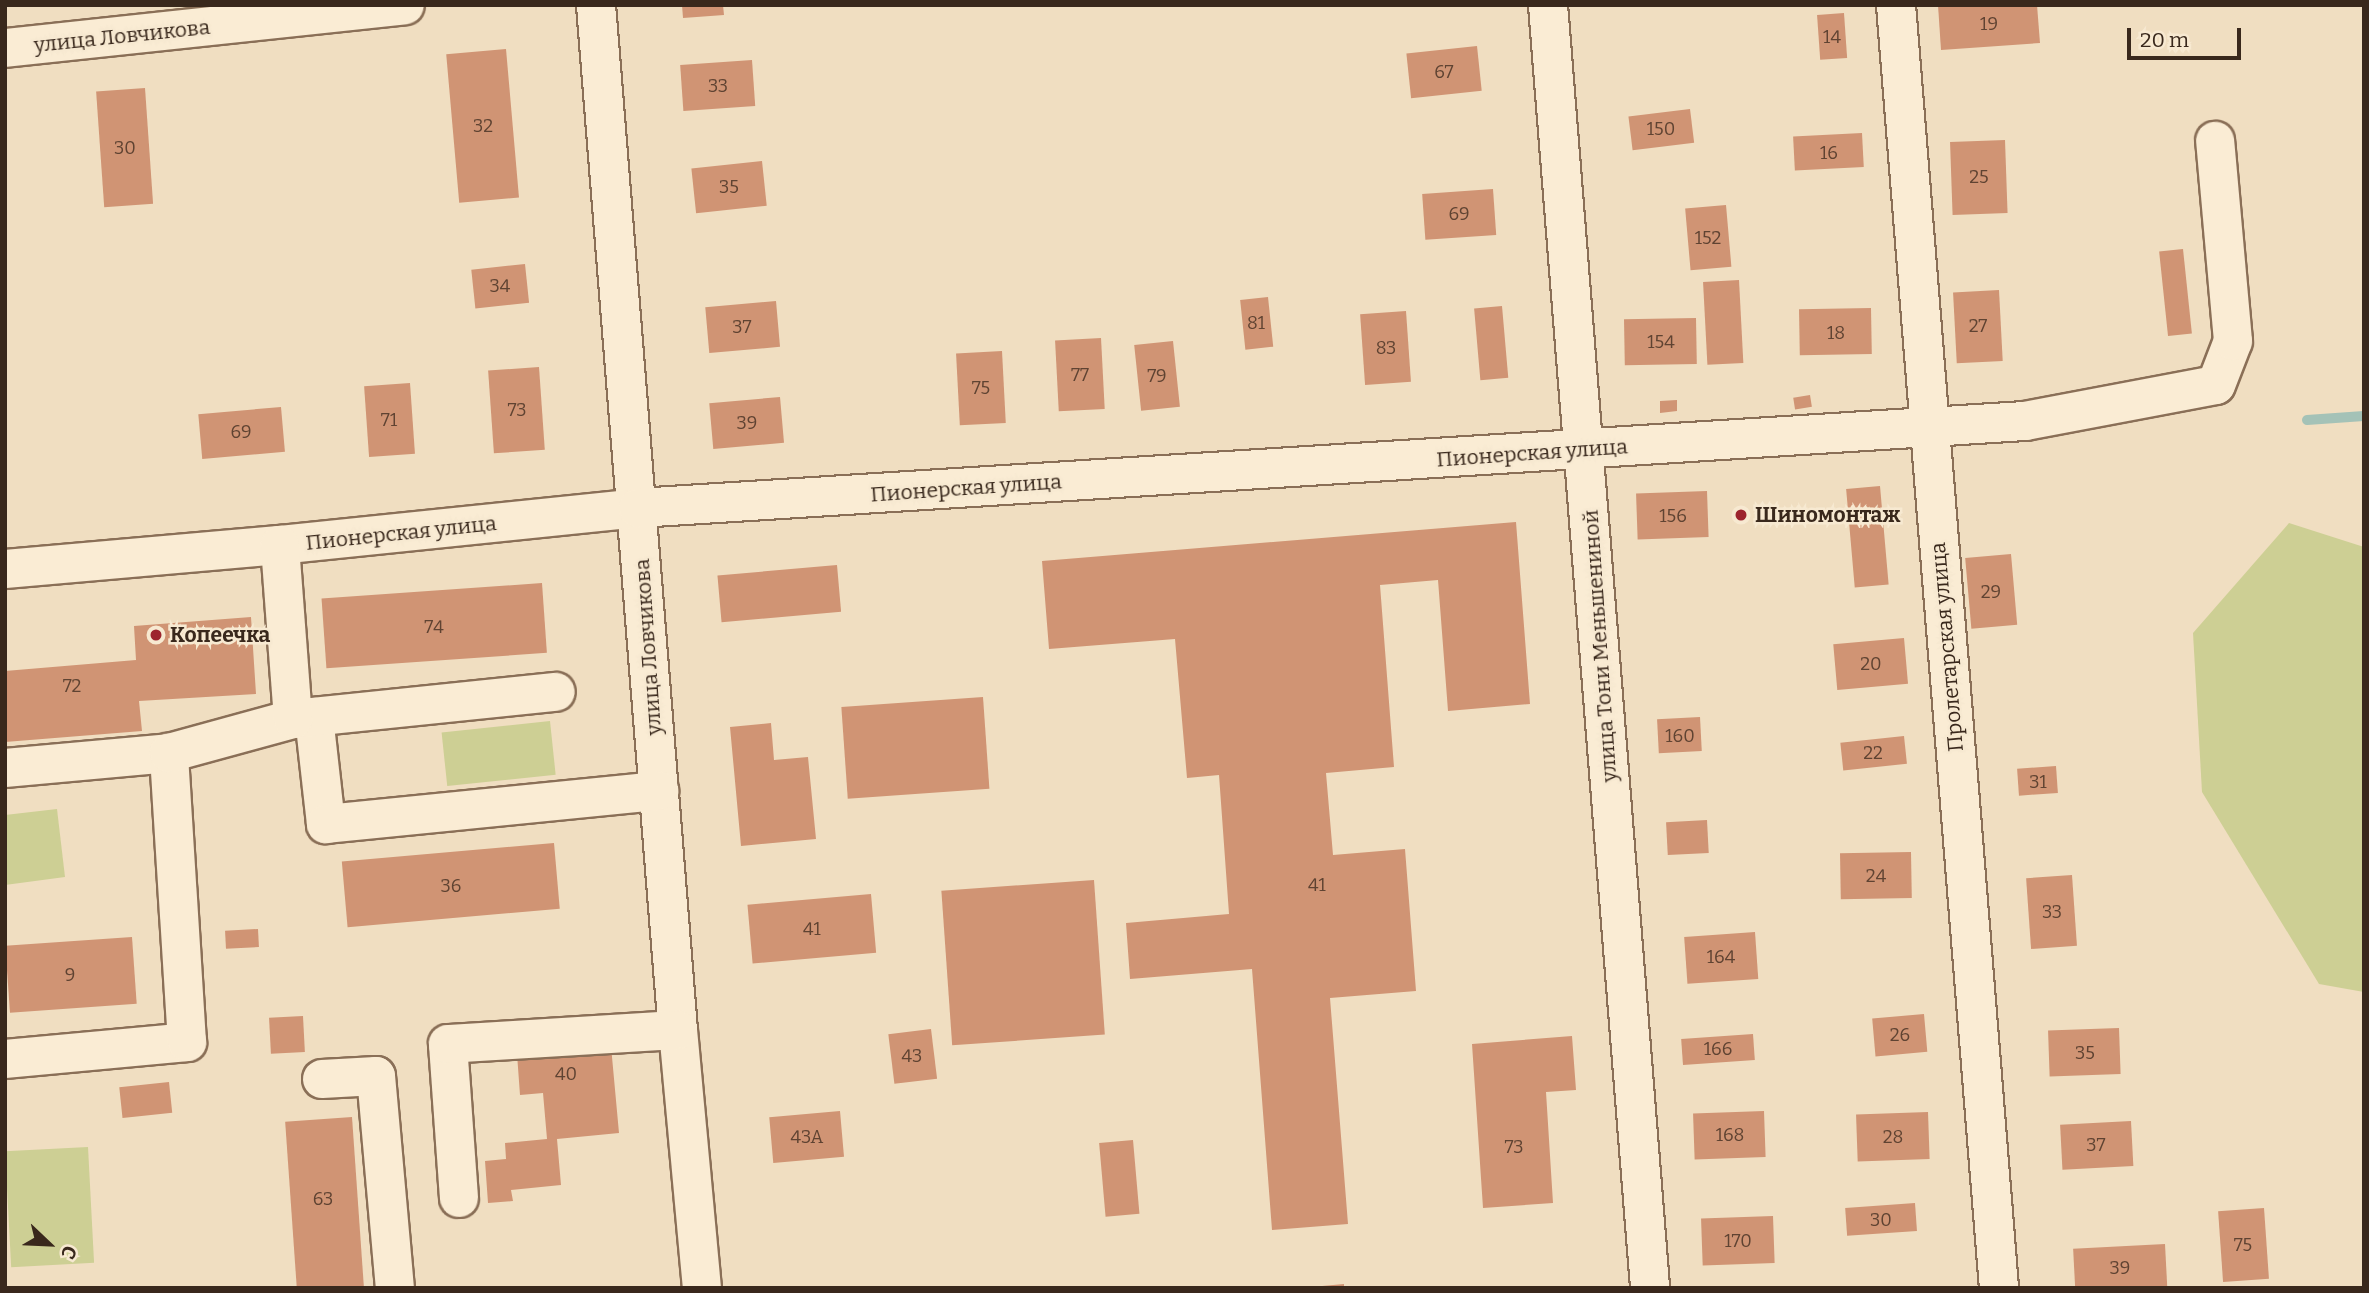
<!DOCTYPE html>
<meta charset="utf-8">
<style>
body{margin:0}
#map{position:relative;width:2369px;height:1293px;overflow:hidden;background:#f0dec1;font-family:Bitter,serif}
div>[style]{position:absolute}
.green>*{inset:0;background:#cdcf94;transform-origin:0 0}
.stream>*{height:10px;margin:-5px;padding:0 5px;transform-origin:5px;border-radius:5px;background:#a4c2b7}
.building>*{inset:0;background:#d09474;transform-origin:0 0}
.roads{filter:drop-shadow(2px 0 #8a6f57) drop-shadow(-2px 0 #8a6f57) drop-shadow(0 2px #8a6f57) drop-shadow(0 -2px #8a6f57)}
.minor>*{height:38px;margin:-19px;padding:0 19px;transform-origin:19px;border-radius:19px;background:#faecd4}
.dots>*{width:19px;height:19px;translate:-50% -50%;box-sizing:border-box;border:4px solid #f7e9d1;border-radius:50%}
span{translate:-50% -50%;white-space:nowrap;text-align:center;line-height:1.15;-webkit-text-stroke:5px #f7e9d1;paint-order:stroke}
.number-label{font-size:18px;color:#5f4332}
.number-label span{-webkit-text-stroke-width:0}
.street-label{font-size:21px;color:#39281c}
.poi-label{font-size:21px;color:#39281c;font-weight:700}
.left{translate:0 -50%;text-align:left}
.frame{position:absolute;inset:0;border:7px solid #39281c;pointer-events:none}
.north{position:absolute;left:14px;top:1209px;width:70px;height:70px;-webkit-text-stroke:5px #f7e9d1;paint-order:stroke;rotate:113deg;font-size:19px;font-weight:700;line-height:28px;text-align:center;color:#39281c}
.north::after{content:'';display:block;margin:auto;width:24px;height:32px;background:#39281c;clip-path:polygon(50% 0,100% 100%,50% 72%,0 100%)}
.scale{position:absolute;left:2127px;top:28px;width:114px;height:32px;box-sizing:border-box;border:4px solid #39281c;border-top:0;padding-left:9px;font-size:21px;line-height:24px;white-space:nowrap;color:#39281c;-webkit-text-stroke:5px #f7e9d1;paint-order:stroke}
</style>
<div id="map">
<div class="green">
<i style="clip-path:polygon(2289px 523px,2364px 547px,2364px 992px,2319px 984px,2202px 792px,2193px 633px)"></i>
<i style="left:550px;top:721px;width:54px;height:109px;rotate:84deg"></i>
<i style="clip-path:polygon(57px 809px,65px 877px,5px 885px,5px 815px)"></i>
<i style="left:88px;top:1147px;width:116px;height:83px;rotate:87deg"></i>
</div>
<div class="stream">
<i style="left:2307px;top:420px;width:57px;rotate:-4deg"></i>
</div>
<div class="building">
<i style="clip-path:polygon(682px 5px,723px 5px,724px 15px,683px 18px)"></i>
<i style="clip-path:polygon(1938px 5px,2037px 5px,2040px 43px,1941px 50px)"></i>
<i style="left:1844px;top:13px;width:45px;height:27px;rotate:86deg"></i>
<i style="left:1477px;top:46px;width:45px;height:71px;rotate:84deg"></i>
<i style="left:506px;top:49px;width:149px;height:60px;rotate:85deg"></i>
<i style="left:752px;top:60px;width:46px;height:72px;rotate:86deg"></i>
<i style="left:145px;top:88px;width:116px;height:49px;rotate:86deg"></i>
<i style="left:1690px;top:109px;width:34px;height:62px;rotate:83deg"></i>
<i style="left:1862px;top:133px;width:34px;height:69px;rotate:87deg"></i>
<i style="left:2005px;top:140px;width:73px;height:55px;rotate:88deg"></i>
<i style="left:762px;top:161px;width:45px;height:71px;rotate:84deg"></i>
<i style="left:1493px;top:189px;width:46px;height:71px;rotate:86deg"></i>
<i style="left:1726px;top:205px;width:62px;height:41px;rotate:85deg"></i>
<i style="left:2183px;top:249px;width:85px;height:24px;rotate:84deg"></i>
<i style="left:525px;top:264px;width:39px;height:54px;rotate:84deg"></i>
<i style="left:1739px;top:280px;width:83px;height:36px;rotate:87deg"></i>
<i style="left:1999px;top:290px;width:71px;height:46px;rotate:87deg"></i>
<i style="left:1268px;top:297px;width:50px;height:28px;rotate:84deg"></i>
<i style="left:776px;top:301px;width:46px;height:71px;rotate:85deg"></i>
<i style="left:1502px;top:306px;width:72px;height:28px;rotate:85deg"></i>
<i style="left:1871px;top:308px;width:46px;height:72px;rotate:89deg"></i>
<i style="left:1406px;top:311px;width:71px;height:46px;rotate:86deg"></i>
<i style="left:1696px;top:318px;width:46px;height:72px;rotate:89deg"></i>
<i style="left:1101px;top:338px;width:71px;height:46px;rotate:87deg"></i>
<i style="left:1173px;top:341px;width:66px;height:39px;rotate:84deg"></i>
<i style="left:1002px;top:351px;width:72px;height:46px;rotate:87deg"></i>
<i style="left:539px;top:367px;width:83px;height:51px;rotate:86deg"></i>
<i style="left:410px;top:383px;width:71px;height:46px;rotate:86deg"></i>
<i style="left:1810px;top:395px;width:12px;height:17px;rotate:81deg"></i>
<i style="left:780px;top:397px;width:46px;height:71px;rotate:85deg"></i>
<i style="clip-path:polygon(1677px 400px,1677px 411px,1660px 413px,1660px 401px)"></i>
<i style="left:281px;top:407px;width:45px;height:83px;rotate:85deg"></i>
<i style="left:1880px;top:486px;width:99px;height:34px;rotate:85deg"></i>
<i style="left:1707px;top:491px;width:46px;height:71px;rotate:88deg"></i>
<i style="clip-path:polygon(1516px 522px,1530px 704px,1448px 711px,1438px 580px,1380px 585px,1394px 767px,1326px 773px,1333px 855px,1405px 849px,1416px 991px,1330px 998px,1348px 1224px,1272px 1230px,1252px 969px,1130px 979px,1126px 923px,1229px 914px,1219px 775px,1187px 778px,1175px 639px,1049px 649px,1042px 561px)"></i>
<i style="left:2011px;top:554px;width:71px;height:46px;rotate:85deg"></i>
<i style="left:837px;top:565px;width:47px;height:120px;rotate:85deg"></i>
<i style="left:542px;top:583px;width:70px;height:221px;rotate:86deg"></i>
<i style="clip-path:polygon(251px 617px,256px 694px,139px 701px,142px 731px,5px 742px,5px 671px,136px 660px,134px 626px)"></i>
<i style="left:1904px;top:638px;width:46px;height:71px;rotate:85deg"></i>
<i style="left:983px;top:697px;width:92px;height:142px;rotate:86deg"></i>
<i style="left:1700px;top:717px;width:34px;height:43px;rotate:87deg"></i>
<i style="clip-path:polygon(771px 723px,774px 760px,808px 757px,816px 839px,741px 846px,730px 727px)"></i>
<i style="left:1904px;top:736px;width:28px;height:64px;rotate:84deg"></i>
<i style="left:2056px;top:766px;width:27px;height:39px;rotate:86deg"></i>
<i style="left:1707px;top:820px;width:33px;height:41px;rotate:87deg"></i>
<i style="left:554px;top:843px;width:66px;height:213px;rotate:85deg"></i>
<i style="left:1911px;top:852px;width:46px;height:71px;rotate:89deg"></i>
<i style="left:2072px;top:875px;width:71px;height:46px;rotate:86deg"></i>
<i style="left:1094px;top:880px;width:155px;height:153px;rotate:86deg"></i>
<i style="left:871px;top:894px;width:59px;height:124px;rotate:85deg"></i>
<i style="left:258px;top:929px;width:18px;height:33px;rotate:87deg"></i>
<i style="left:1755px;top:932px;width:47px;height:71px;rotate:86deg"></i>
<i style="left:132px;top:937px;width:67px;height:127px;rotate:86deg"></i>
<i style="left:1924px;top:1014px;width:38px;height:52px;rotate:85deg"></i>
<i style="left:303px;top:1016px;width:36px;height:34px;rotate:87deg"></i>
<i style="left:2119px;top:1028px;width:46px;height:71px;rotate:88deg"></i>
<i style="left:931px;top:1029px;width:50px;height:43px;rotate:83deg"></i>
<i style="left:1753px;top:1034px;width:26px;height:72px;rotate:86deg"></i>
<i style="clip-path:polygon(1572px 1036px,1576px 1090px,1546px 1092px,1553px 1203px,1483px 1208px,1472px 1044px)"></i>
<i style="clip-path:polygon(611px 1046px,619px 1133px,557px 1139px,561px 1185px,511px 1190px,513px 1201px,488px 1203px,485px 1161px,506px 1159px,505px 1143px,547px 1139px,543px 1093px,520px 1095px,517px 1054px)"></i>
<i style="left:169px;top:1082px;width:31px;height:50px;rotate:84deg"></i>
<i style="left:840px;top:1111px;width:46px;height:71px;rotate:85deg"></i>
<i style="left:1764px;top:1111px;width:46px;height:71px;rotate:88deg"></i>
<i style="left:1928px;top:1112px;width:47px;height:72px;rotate:88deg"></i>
<i style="left:352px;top:1117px;width:171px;height:67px;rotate:86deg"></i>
<i style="left:2131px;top:1121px;width:45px;height:71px;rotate:87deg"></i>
<i style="left:1133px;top:1140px;width:74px;height:34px;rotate:85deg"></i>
<i style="left:1915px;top:1203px;width:28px;height:70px;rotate:86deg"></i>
<i style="left:2264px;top:1208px;width:71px;height:46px;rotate:86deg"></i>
<i style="left:1773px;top:1216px;width:47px;height:72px;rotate:88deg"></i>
<i style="left:2165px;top:1244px;width:44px;height:92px;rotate:87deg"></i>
<i style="clip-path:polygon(1344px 1284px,1344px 1288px,1322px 1288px,1322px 1286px)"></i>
</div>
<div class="roads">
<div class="minor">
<i style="left:596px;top:5px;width:1028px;rotate:85.43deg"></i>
<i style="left:678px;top:1030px;width:259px;rotate:84.7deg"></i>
<i style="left:1548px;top:5px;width:1287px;rotate:85.45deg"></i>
<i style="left:1896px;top:5px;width:1287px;rotate:85.41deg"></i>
<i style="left:5px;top:48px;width:402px;rotate:-6.1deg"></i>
<i style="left:5px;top:569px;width:276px;rotate:-5deg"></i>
<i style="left:280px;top:545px;width:360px;rotate:-5.9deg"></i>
<i style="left:638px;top:508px;width:1390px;rotate:-3.59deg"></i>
<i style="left:2025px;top:421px;width:194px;rotate:-10.7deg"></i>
<i style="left:2216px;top:385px;width:47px;rotate:-68.9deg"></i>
<i style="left:2233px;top:341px;width:201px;rotate:-95.1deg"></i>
<i style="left:314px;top:717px;width:108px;rotate:83.6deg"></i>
<i style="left:326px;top:824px;width:335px;rotate:-5.7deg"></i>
<i style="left:293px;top:719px;width:264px;rotate:-5.9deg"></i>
<i style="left:5px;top:768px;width:165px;rotate:-5.2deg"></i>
<i style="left:5px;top:1059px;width:183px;rotate:-5.3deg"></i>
<i style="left:187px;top:1042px;width:290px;rotate:-93.6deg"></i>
<i style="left:169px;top:753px;width:129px;rotate:-15.3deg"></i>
<i style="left:293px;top:719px;width:174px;rotate:-94.3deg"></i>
<i style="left:322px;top:1079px;width:54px;rotate:-3.2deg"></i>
<i style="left:376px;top:1076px;width:213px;rotate:84.9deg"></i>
<i style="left:459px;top:1198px;width:154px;rotate:-94.1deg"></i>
<i style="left:448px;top:1044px;width:230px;rotate:-3.5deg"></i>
</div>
</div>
<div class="dots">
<i style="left:1741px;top:515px;background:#9d242e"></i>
<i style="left:156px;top:635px;background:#9d242e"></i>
</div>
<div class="number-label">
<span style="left:1989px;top:24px">19</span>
<span style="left:1832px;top:37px">14</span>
<span style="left:1444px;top:72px">67</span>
<span style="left:718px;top:86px">33</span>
<span style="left:483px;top:126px">32</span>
<span style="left:1661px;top:129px">150</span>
<span style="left:125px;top:148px">30</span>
<span style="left:1829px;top:153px">16</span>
<span style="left:1979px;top:177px">25</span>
<span style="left:729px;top:187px">35</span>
<span style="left:1459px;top:214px">69</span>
<span style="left:1708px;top:238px">152</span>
<span style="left:500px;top:286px">34</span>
<span style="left:1256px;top:323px">81</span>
<span style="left:1978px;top:326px">27</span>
<span style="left:742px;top:327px">37</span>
<span style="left:1836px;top:333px">18</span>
<span style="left:1661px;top:342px">154</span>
<span style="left:1386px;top:348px">83</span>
<span style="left:1080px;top:375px">77</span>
<span style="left:1157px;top:376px">79</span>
<span style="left:981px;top:388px">75</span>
<span style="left:517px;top:410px">73</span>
<span style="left:389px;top:420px">71</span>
<span style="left:747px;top:423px">39</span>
<span style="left:241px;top:432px">69</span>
<span style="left:1673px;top:516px">156</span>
<span style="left:1991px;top:592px">29</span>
<span style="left:434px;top:627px">74</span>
<span style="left:1871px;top:664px">20</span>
<span style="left:72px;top:686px">72</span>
<span style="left:1680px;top:736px">160</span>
<span style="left:1873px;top:753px">22</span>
<span style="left:2038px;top:782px">31</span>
<span style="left:1876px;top:876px">24</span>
<span style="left:1317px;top:885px">41</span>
<span style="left:451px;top:886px">36</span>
<span style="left:2052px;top:912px">33</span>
<span style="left:812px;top:929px">41</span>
<span style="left:1721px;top:957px">164</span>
<span style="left:70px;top:975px">9</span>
<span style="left:1900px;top:1035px">26</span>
<span style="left:1718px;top:1049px">166</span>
<span style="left:2085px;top:1053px">35</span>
<span style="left:912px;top:1056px">43</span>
<span style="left:566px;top:1074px">40</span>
<span style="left:1730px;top:1135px">168</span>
<span style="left:807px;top:1137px">43А</span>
<span style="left:1893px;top:1137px">28</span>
<span style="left:2096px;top:1145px">37</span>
<span style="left:1514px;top:1147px">73</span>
<span style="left:323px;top:1199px">63</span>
<span style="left:1881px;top:1220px">30</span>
<span style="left:1738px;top:1241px">170</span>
<span style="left:2243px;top:1245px">75</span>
<span style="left:2120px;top:1268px">39</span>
</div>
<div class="street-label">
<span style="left:122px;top:36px;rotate:-6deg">улица Ловчикова</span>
<span style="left:1532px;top:453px;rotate:-4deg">Пионерская улица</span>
<span style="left:966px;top:488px;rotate:-4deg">Пионерская улица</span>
<span style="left:401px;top:533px;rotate:-6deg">Пионерская улица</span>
<span style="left:1600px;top:646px;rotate:-94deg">улица Тони Меньшениной</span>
<span style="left:648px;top:647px;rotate:-94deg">улица Ловчикова</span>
<span style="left:1947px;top:647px;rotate:-95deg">Пролетарская улица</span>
</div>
<div class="poi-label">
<span class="left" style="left:1755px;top:515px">Шиномонтаж</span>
<span class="left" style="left:170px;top:635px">Копеечка</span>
</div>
<div class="frame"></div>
<div class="north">С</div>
<div class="scale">20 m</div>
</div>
